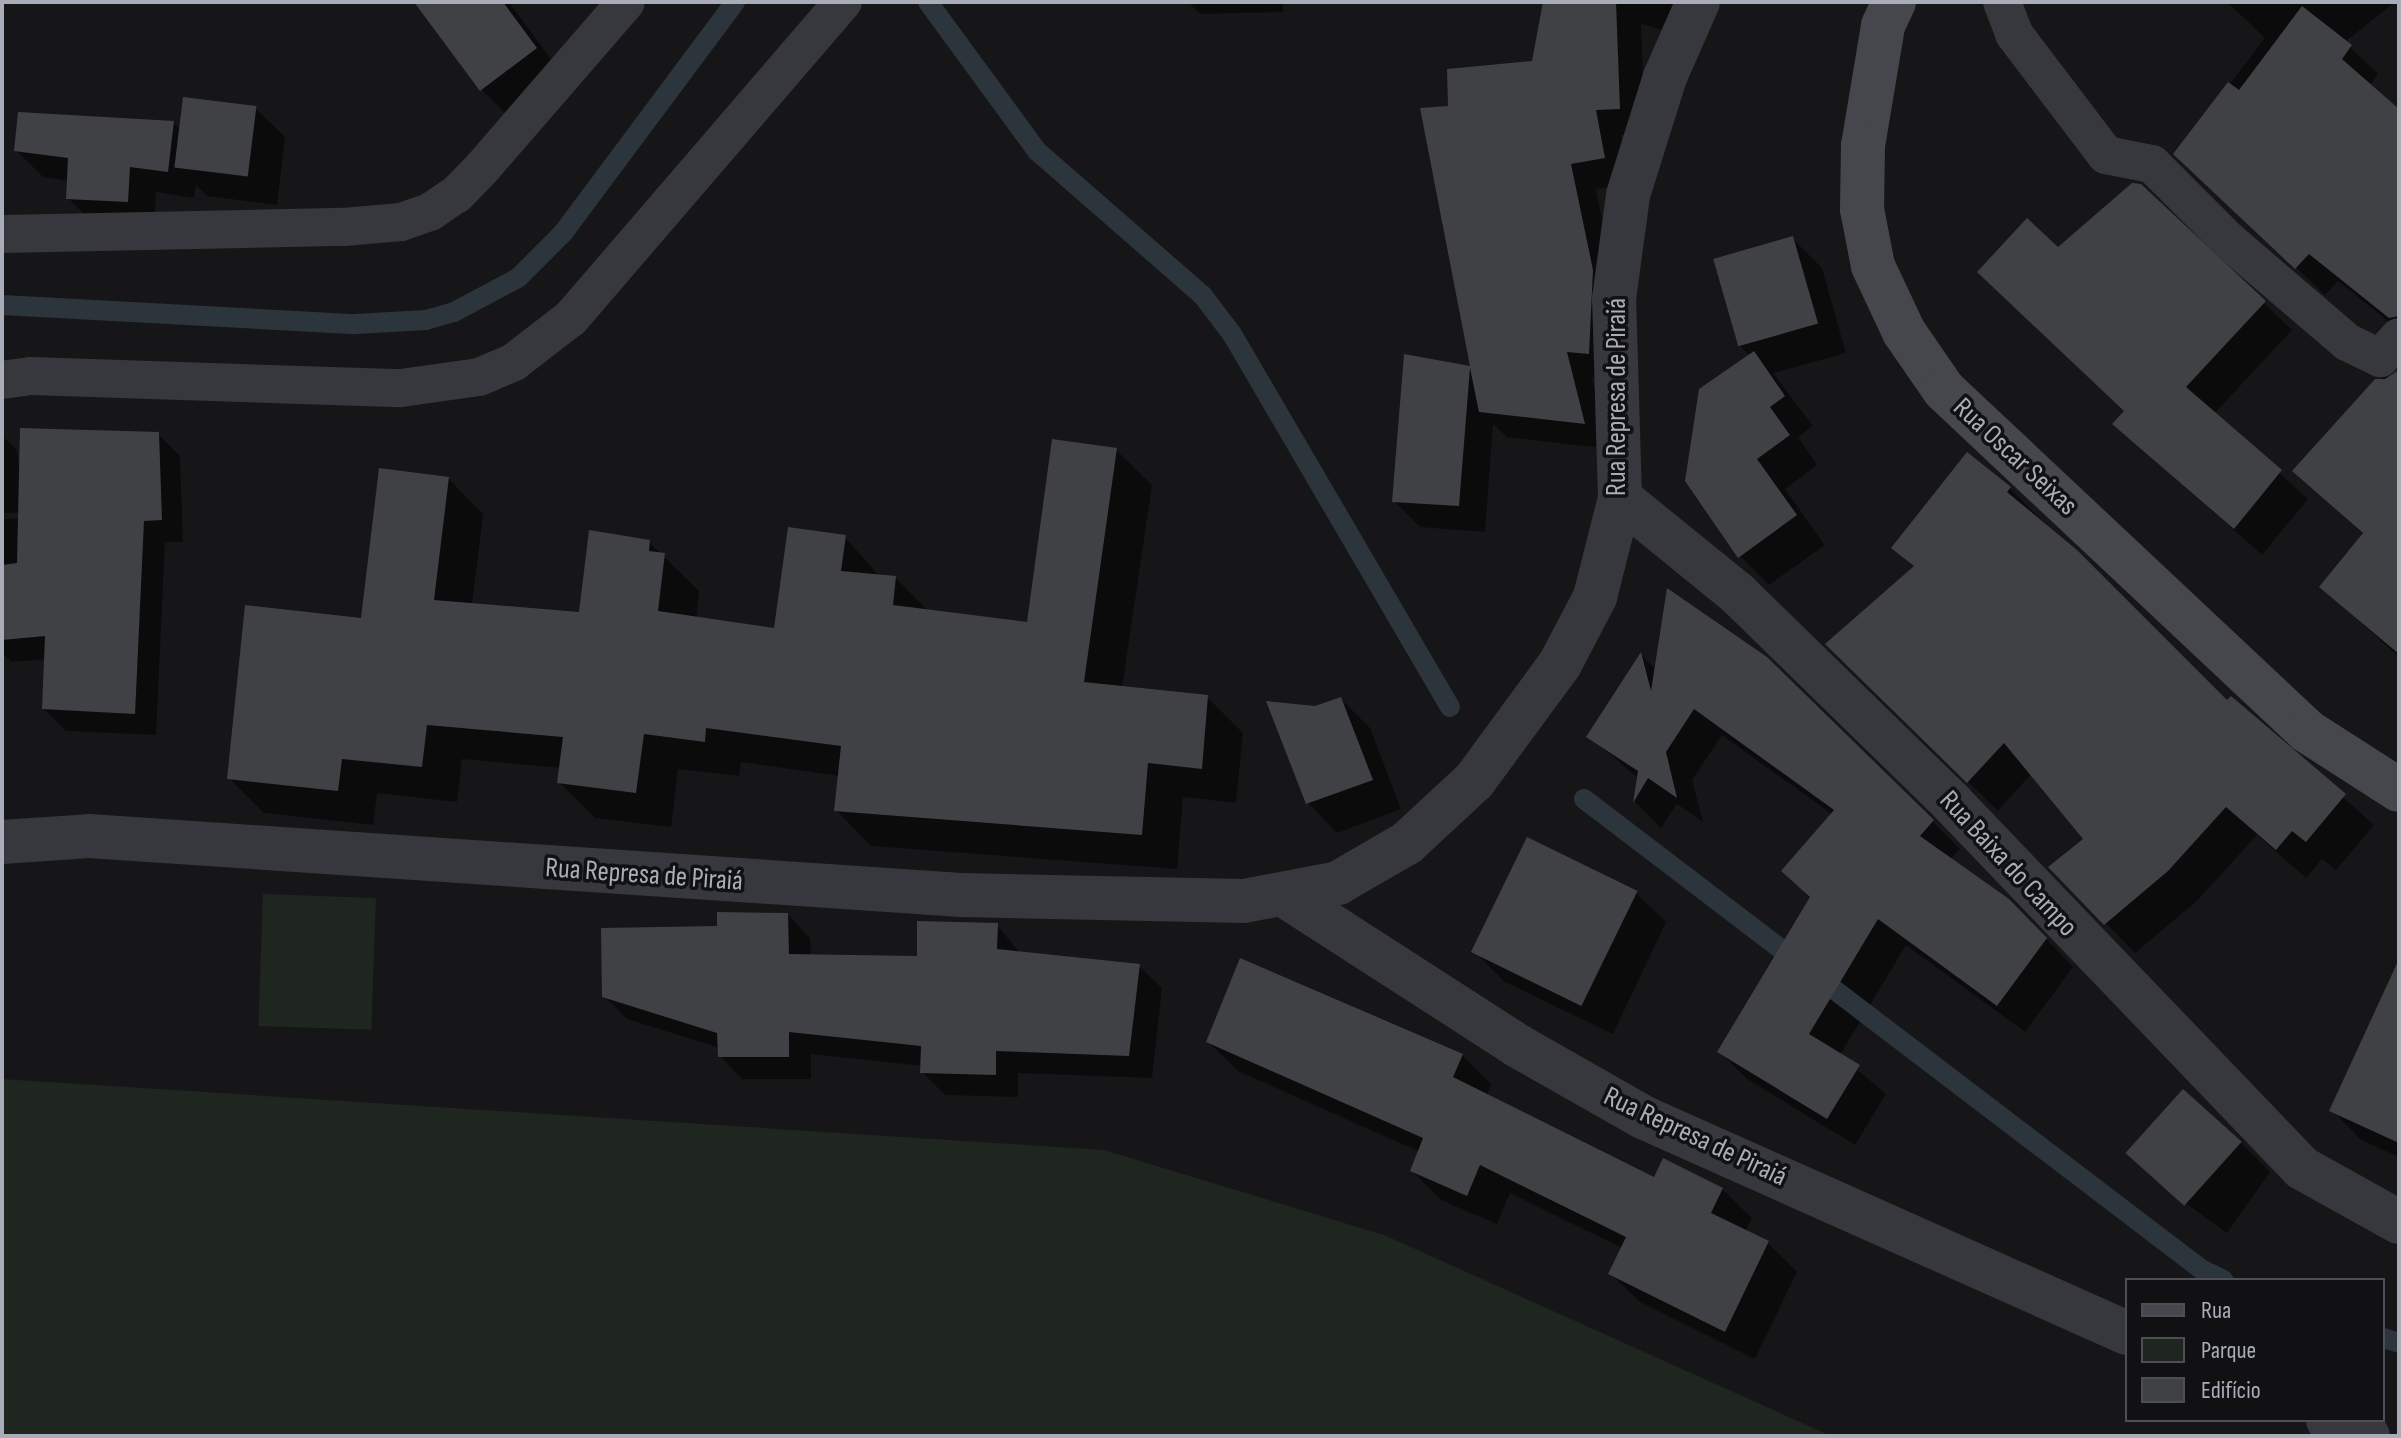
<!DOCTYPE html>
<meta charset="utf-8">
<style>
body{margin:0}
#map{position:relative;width:2401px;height:1438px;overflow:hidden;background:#161618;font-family:"Sofia Sans Condensed",sans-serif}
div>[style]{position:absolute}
.green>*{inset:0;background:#1e261f;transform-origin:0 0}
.shadow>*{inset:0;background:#0007}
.stream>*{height:20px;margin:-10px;padding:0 10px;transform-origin:10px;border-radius:10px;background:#2c353c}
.building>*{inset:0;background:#404145;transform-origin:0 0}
.service>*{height:38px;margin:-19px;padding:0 19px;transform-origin:19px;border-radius:19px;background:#37383d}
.minor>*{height:44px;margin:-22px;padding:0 22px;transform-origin:22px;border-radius:22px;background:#37383d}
.tertiary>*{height:44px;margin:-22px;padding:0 22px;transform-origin:22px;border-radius:22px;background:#37383d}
.secondary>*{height:44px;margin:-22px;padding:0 22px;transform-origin:22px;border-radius:22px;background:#45474d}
span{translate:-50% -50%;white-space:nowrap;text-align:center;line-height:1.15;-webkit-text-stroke:7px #111113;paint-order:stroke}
.street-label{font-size:28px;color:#a8adb8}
.frame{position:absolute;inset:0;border:4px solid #a8adb8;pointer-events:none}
.legend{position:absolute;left:2125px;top:1278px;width:260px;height:144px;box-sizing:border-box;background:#111113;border:2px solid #4d4f55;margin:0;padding:10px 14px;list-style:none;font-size:24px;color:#a8adb8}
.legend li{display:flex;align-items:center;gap:16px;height:40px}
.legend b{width:40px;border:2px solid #4d4f55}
</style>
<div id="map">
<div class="green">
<i style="left:263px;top:894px;width:113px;height:132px;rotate:2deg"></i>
<i style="clip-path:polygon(2px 1079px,1104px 1150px,1384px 1235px,1831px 1436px,2px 1436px)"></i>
</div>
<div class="shadow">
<i style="clip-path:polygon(416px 2px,509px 2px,565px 78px,510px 118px,481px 89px)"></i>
<i style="clip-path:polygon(1188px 2px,1283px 2px,1283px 12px,1200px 14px)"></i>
<i style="clip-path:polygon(1545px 2px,1686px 2px,1676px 34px,1641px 24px,1645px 134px,1621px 135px,1630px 184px,1596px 189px,1618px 297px,1615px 379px,1592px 377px,1610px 449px,1507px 437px,1493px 424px,1485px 532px,1420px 527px,1394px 501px,1406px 356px,1472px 368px,1451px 108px,1534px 63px)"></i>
<i style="clip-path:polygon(2227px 2px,2395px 2px,2345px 42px,2378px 74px,2370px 86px,2399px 112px,2399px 330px,2338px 281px,2325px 295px,2176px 154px,2265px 38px)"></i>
<i style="clip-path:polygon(255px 108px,285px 137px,277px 205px,207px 196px,196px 185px,194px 198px,156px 192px,154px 228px,95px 225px,68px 198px,69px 181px,43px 177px,16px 150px,173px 122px,181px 131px)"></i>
<i style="clip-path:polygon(1793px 239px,1822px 268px,1846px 353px,1773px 373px,1813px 426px,1798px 437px,1817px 465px,1785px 489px,1825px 545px,1769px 585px,1740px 556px,1750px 356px,1739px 345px)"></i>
<i style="clip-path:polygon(2058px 250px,2264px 303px,2292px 330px,2214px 414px,2308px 499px,2262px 555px,2115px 424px,2126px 411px)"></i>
<i style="clip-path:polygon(2399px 373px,2399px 657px,2322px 587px,2364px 535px,2295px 471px,2376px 380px)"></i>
<i style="clip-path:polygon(158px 434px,180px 456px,183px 542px,165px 542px,156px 735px,66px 731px,44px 709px,46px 659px,12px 662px,2px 653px,2px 519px,56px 517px)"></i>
<i style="clip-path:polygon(2px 436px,17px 450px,25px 512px,2px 513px)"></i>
<i style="clip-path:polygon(1116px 450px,1152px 485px,1122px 688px,1207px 697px,1243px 733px,1236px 803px,1183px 797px,1177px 869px,871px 846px,836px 810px,839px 776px,741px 762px,739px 776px,678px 769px,671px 827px,595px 818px,559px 782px,561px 768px,462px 759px,457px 802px,377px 793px,373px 825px,264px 813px,229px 778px,362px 620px,448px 478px,483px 514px,472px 605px,580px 614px,649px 542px,699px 591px,696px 619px,776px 630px,845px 537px,880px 577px,896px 578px,929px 612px,1028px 625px)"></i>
<i style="clip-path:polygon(1967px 455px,2010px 489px,2227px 703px,2232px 698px,2374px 825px,2336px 870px,2322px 859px,2306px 878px,2257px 835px,2197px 901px,2135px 953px,2051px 867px,2086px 839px,2032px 773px,1998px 811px,1857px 673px,1915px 568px,1894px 547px)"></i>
<i style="clip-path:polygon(1642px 655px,1656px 670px,1766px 659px,1933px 822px,1960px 849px,1950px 860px,2037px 929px,2073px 967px,2025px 1032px,1906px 945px,1840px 1055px,1886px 1094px,1855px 1145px,1747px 1079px,1720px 1052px,1811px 899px,1784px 871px,1833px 815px,1722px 735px,1692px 780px,1703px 822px,1677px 804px,1661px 828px,1635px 802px,1639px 779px,1589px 736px)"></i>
<i style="clip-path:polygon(1341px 699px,1370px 728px,1401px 809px,1337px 833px,1308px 803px,1316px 708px)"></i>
<i style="clip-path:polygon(1636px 893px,1666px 922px,1613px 1034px,1505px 982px,1476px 953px)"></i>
<i style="clip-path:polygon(788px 915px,810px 938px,811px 957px,919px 958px,997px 925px,1020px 953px,1139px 966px,1162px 988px,1152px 1078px,1018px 1073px,1018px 1097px,945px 1095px,922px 1072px,923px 1066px,811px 1054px,811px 1079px,742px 1079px,720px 1056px,720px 1048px,627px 1019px,604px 996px,719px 928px)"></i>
<i style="clip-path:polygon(2399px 1029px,2399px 1157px,2361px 1140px,2332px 1110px)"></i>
<i style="clip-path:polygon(1208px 1042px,1462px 1055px,1491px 1084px,1487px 1096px,1655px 1180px,1722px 1189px,1752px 1218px,1745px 1232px,1768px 1243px,1797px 1272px,1755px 1359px,1640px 1302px,1610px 1273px,1622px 1248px,1510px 1193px,1497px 1224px,1441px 1200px,1412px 1171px,1420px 1152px,1238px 1071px)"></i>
<i style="clip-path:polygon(2241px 1143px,2270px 1172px,2227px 1233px,2165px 1188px,2135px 1159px)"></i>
</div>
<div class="stream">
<i style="left:928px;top:2px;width:185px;rotate:53.8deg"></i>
<i style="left:1037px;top:151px;width:220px;rotate:41.1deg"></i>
<i style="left:1203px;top:296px;width:48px;rotate:52.7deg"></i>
<i style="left:1232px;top:334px;width:432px;rotate:59.7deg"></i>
<i style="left:2px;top:305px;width:354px;rotate:3.1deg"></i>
<i style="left:355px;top:324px;width:71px;rotate:-3.2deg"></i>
<i style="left:426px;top:320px;width:29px;rotate:-16deg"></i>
<i style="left:454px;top:312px;width:72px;rotate:-28deg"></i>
<i style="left:518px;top:278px;width:64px;rotate:-45deg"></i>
<i style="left:563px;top:233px;width:288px;rotate:-53.3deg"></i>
<i style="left:1584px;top:799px;width:776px;rotate:37.3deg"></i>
<i style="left:2201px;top:1269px;width:25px;rotate:26deg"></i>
<i style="left:2383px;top:1338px;width:17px;rotate:17deg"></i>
</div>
<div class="building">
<i style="clip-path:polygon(414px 2px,503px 2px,537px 48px,480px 91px)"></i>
<i style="clip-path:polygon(1543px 2px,1616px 2px,1620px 109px,1596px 110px,1605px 158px,1571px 164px,1593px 270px,1589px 354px,1567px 352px,1585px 424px,1479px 412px,1470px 368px,1459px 506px,1392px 502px,1404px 354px,1470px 366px,1420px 108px,1448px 106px,1447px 69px,1532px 61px)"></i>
<i style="clip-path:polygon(2302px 6px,2352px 45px,2342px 59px,2399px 109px,2399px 316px,2389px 318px,2309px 254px,2295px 269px,2173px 154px,2228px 82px,2239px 90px)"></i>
<i style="left:183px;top:97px;width:74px;height:71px;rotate:7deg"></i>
<i style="clip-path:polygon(18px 112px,174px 121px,168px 172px,130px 167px,128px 202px,66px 199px,68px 158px,14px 151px)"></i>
<i style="clip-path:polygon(2132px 183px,2141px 184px,2266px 301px,2186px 387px,2282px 470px,2234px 529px,2112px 424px,2124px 411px,1977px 272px,2027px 218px,2058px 247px)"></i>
<i style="left:1793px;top:236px;width:91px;height:83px;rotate:74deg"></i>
<i style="clip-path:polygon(1754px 351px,1785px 396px,1770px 407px,1790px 435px,1757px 459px,1797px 515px,1738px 558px,1685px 481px,1699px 389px)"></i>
<i style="clip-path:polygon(2399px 370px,2399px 654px,2319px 587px,2363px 533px,2292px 471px,2375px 379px,2385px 379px)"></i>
<i style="clip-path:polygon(20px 428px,159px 432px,162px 520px,144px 521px,135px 714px,42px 709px,45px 636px,2px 640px,2px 565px,17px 563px)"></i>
<i style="clip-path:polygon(1052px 439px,1117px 448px,1084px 682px,1208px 695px,1202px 769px,1148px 763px,1142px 835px,834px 811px,841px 746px,706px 728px,705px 742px,644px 734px,636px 793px,557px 783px,563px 737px,427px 725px,422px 767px,342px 759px,338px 791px,227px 779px,245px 605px,361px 618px,379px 468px,449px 477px,434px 600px,579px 612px,589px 530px,650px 540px,649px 551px,665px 553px,658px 611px,774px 628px,788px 527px,846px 535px,841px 571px,896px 576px,893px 605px,1027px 622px)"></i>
<i style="clip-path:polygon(1967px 452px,2011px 487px,2007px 492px,2077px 550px,2227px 700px,2231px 696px,2346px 794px,2306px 842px,2292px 831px,2276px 850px,2226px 807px,2168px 871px,2104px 925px,2048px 867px,2083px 839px,2004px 743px,1967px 783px,1825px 644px,1914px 566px,1891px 548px)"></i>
<i style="clip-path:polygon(1667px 588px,1767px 657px,1934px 820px,1920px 836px,2009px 899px,2047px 938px,1997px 1006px,1878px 919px,1809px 1034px,1860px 1065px,1827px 1119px,1717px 1052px,1810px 897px,1781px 871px,1834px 810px,1694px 709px,1666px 752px,1677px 798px,1648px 778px,1633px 803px,1638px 771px,1586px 737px,1641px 652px,1651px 691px)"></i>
<i style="clip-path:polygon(1341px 697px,1373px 780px,1306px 804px,1266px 701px,1315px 706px)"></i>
<i style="left:1527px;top:837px;width:123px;height:128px;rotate:26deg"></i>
<i style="clip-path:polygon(717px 912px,788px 913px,789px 954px,917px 956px,917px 921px,998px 923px,997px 949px,1140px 964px,1129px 1056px,996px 1051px,996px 1075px,920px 1073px,921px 1046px,789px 1032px,789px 1057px,718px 1057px,717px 1033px,602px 997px,601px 928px,717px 926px)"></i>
<i style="clip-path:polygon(1240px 958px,1463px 1054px,1453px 1077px,1654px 1177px,1663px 1158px,1723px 1188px,1711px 1213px,1769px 1241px,1725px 1332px,1608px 1274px,1626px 1237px,1480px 1165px,1467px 1196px,1410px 1171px,1423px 1138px,1206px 1042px)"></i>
<i style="clip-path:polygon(2399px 959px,2399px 1143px,2329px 1111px)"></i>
<i style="left:2183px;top:1089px;width:79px;height:86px;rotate:42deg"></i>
</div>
<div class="service">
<i style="left:2002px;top:2px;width:34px;rotate:69deg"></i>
<i style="left:2014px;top:34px;width:152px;rotate:52.8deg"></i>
<i style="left:2106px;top:155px;width:47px;rotate:11.1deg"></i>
<i style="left:2152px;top:164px;width:107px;rotate:45deg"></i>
<i style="left:2228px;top:240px;width:157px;rotate:40.6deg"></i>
<i style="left:2347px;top:342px;width:37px;rotate:26deg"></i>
<i style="left:2380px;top:358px;width:28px;rotate:-48deg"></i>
<i style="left:2px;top:234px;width:342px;rotate:-1.2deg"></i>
<i style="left:344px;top:227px;width:57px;rotate:-5deg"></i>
<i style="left:401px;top:222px;width:31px;rotate:-19deg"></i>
<i style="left:430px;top:212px;width:32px;rotate:-34deg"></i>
<i style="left:457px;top:194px;width:37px;rotate:-46deg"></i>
<i style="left:483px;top:167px;width:218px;rotate:-49.1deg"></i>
<i style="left:2px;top:380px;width:29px;rotate:-8deg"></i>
<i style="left:31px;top:376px;width:370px;rotate:1.9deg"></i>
<i style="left:401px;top:388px;width:79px;rotate:-8deg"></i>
<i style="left:479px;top:377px;width:38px;rotate:-23deg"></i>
<i style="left:514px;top:362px;width:72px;rotate:-37.7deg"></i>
<i style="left:571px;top:318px;width:417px;rotate:-49.3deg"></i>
</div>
<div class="minor">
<i style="left:1620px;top:498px;width:152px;rotate:39.1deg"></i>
<i style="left:1738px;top:594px;width:299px;rotate:44.3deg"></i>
<i style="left:1952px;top:803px;width:506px;rotate:46.2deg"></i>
<i style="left:2302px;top:1168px;width:111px;rotate:29.1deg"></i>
<i style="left:1287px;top:897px;width:275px;rotate:32.8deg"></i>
<i style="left:1518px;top:1046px;width:146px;rotate:29.6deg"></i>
<i style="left:1645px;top:1118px;width:528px;rotate:24.04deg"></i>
<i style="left:2328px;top:1420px;width:43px;rotate:21.8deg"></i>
</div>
<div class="tertiary">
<i style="left:2px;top:842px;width:87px;rotate:-3.9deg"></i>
<i style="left:89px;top:836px;width:874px;rotate:3.87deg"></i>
<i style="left:961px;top:895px;width:283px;rotate:1.2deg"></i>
<i style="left:1244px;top:901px;width:96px;rotate:-10.8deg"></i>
<i style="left:1338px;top:883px;width:80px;rotate:-30.1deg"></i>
<i style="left:1407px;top:843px;width:91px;rotate:-42.8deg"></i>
<i style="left:1474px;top:781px;width:145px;rotate:-53.7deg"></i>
<i style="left:1560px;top:664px;width:76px;rotate:-62.4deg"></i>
<i style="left:1595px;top:597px;width:102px;rotate:-75.8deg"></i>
<i style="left:1620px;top:498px;width:199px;rotate:-91.7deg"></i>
<i style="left:1614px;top:299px;width:105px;rotate:-82.3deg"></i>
<i style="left:1628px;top:195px;width:124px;rotate:-72.6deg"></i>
<i style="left:1665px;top:77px;width:82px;rotate:-66.3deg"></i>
</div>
<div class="secondary">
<i style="left:1894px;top:2px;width:26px;rotate:115deg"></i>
<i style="left:1883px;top:26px;width:122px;rotate:99.5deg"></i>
<i style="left:1863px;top:146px;width:63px;rotate:90.9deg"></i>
<i style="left:1862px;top:209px;width:58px;rotate:79.1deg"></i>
<i style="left:1873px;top:266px;width:73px;rotate:64.8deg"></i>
<i style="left:1904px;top:332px;width:70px;rotate:55.4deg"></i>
<i style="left:1944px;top:390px;width:498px;rotate:43.2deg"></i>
<i style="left:2307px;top:731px;width:109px;rotate:32.7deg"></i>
</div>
<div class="street-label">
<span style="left:1617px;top:397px;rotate:-90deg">Rua Represa de Piraiá</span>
<span style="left:2015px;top:457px;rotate:43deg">Rua Oscar Seixas</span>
<span style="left:2008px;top:864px;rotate:47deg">Rua Baixa do Campo</span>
<span style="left:644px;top:875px;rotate:4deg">Rua Represa de Piraiá</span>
<span style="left:1695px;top:1137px;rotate:25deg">Rua Represa de Piraiá</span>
</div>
<div class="frame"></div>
<ul class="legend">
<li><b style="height:10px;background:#45474d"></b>Rua</li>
<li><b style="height:22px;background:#1e261f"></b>Parque</li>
<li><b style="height:22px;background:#404145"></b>Edifício</li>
</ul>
</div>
